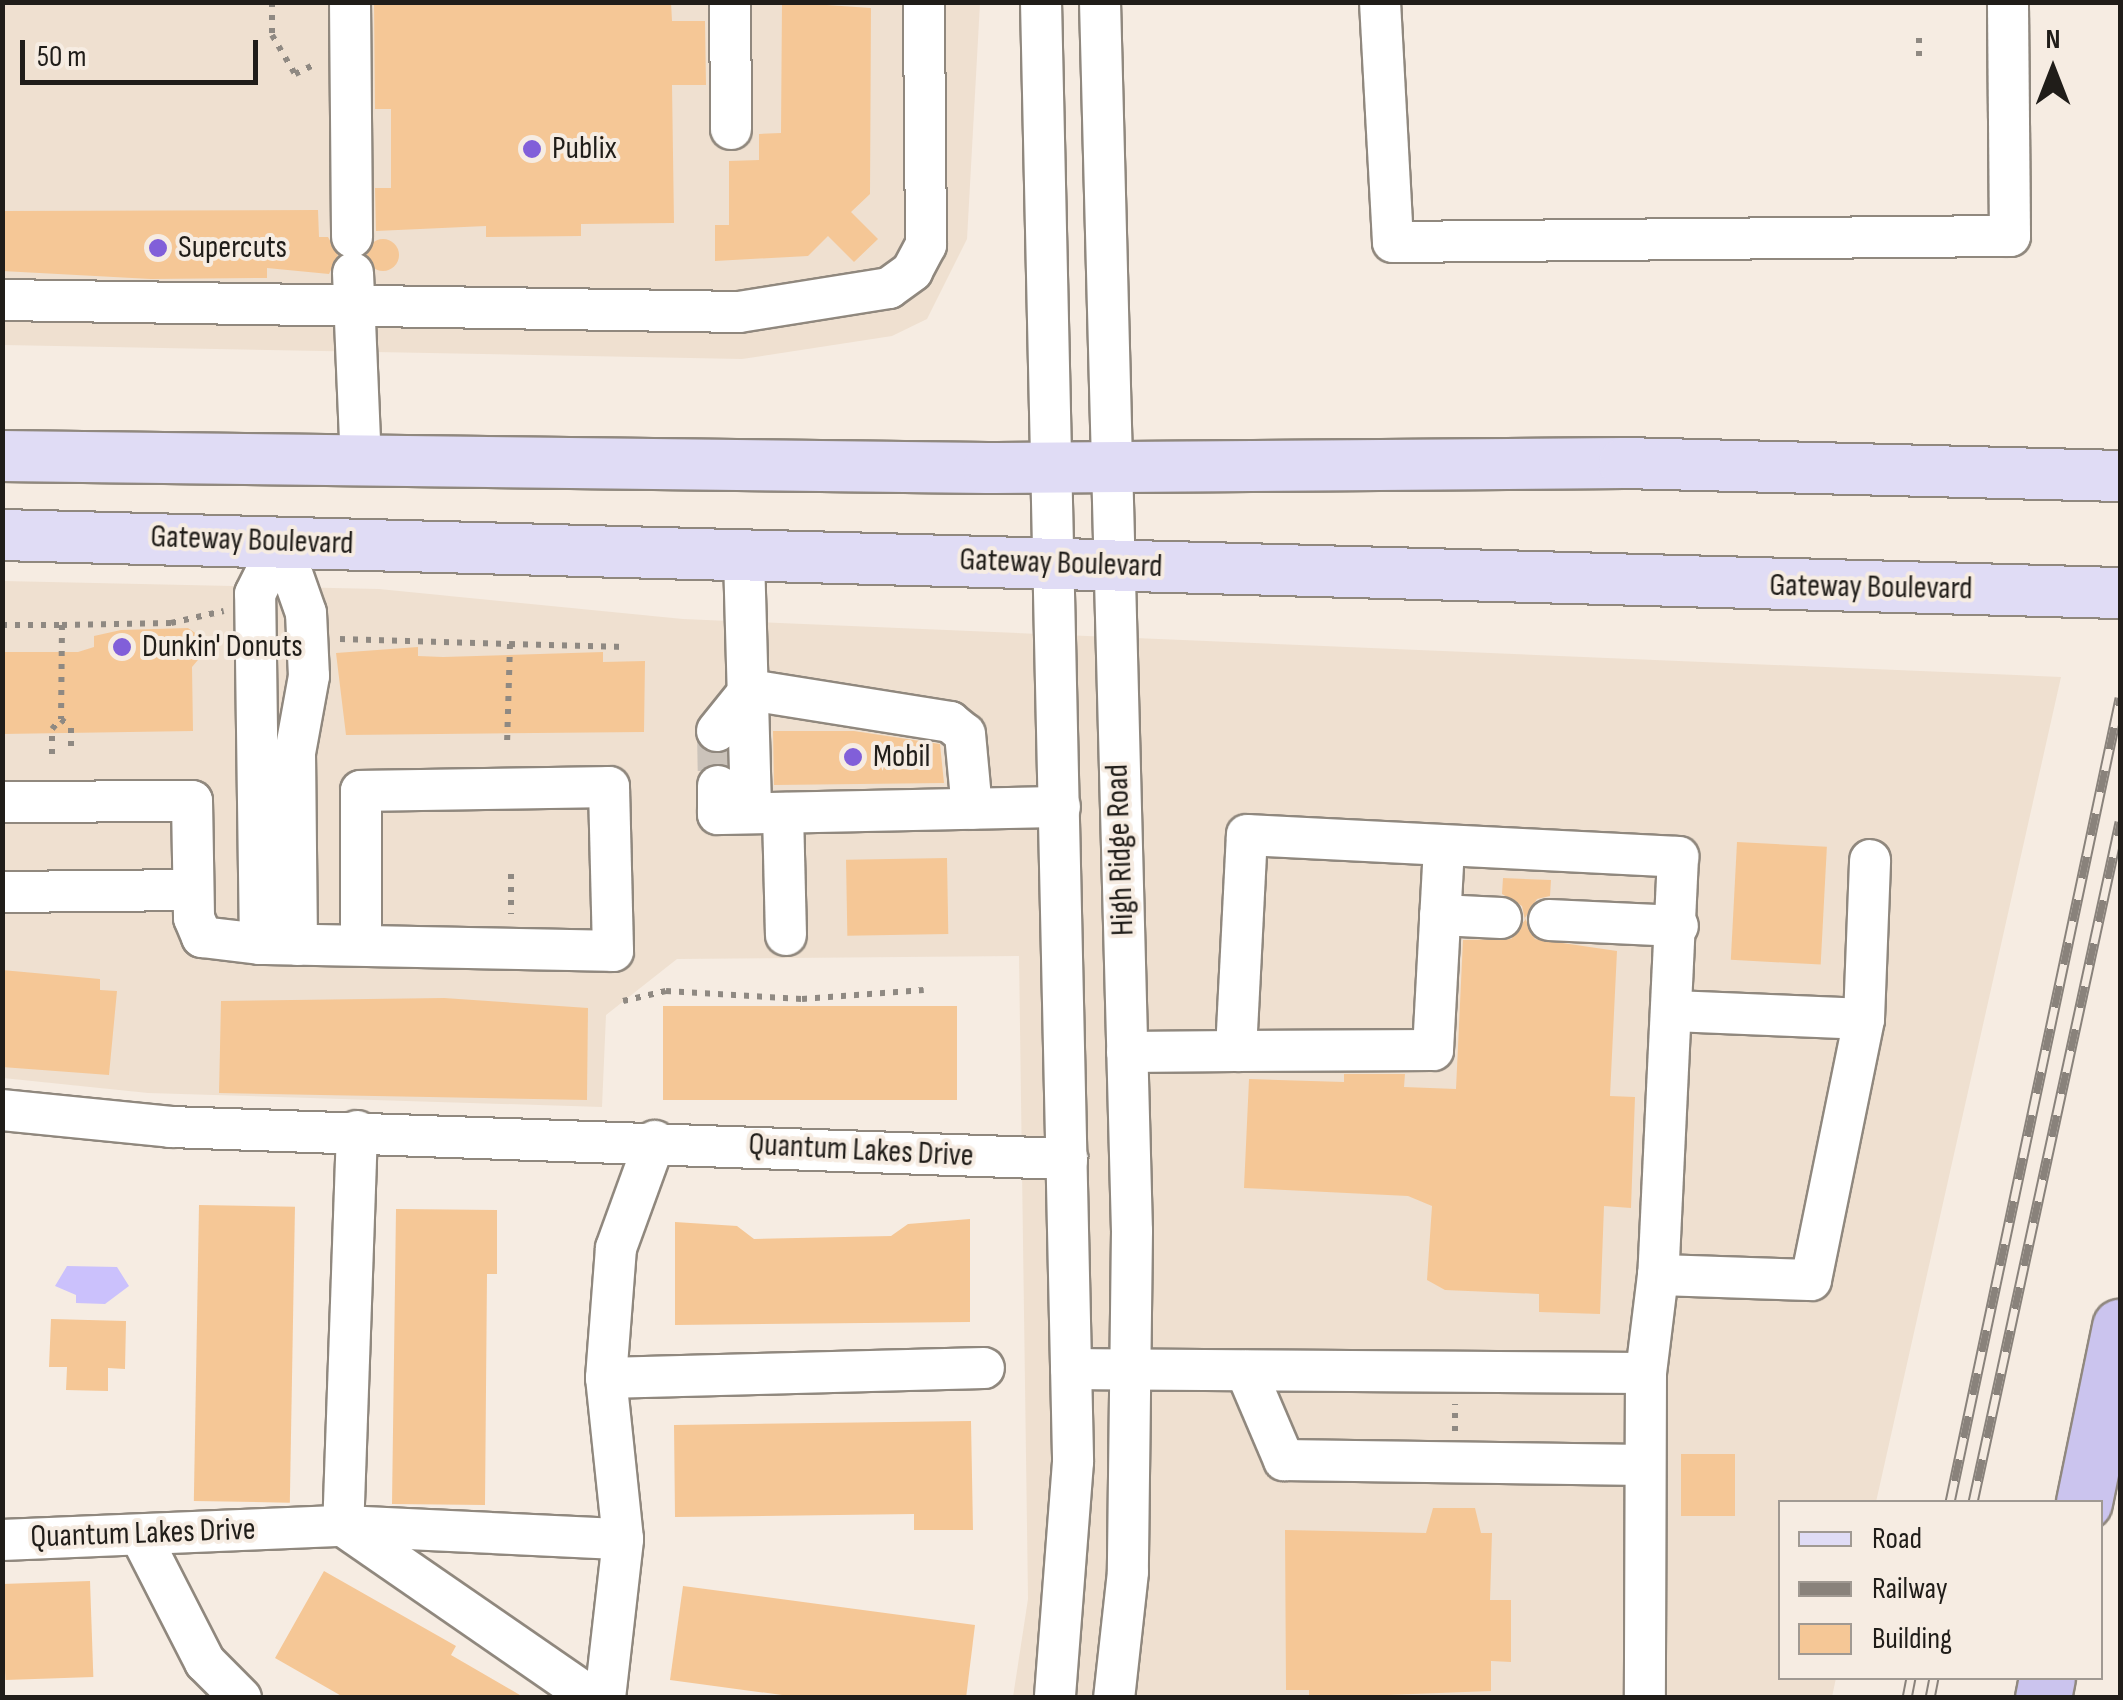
<!DOCTYPE html>
<style>
body{margin:0}
#map{position:relative;width:2123px;height:1700px;overflow:hidden;background:#f6ece2;font-family:"Sofia Sans Condensed",sans-serif}
div>[style]{position:absolute}
.built>*{inset:0;background:#efe0d0}
.water>*{inset:0;background:#cbc1fc}
.building>*{inset:0;background:#f5c796;transform-origin:0 0}
.round{border-radius:50%}
.minor-tunnel>*{height:40px;margin-top:-20px;transform-origin:0;background:repeating-linear-gradient(90deg,#cbc3ba 0 40px,transparent 0 60px)}
.path>*{height:6px;margin-top:-3px;transform-origin:0;background:repeating-linear-gradient(90deg,#8f8982 0 5px,transparent 0 13px)}
.roads{filter:drop-shadow(2px 0 #90887e) drop-shadow(-2px 0 #90887e) drop-shadow(0 2px #90887e) drop-shadow(0 -2px #90887e)}
.minor>*{height:40px;margin:-20px;padding:0 20px;transform-origin:20px;border-radius:20px;background:#fff}
.major>*{height:50px;margin:-25px;padding:0 25px;transform-origin:25px;border-radius:25px;background:#e0dcf5}
.highway>*{height:55px;margin:-27.5px;padding:0 27.5px;transform-origin:27.5px;border-radius:27.5px;background:#cbc4ee}
.rail>*{height:11px;margin-top:-5.5px;transform-origin:0;background:repeating-linear-gradient(90deg,#f6ece2 0 22px,#89827b 0 44px);box-sizing:border-box;border-block:2px solid #89827b}
.dots>*{width:28px;height:28px;translate:-50% -50%;box-sizing:border-box;border:5px solid #f6ece2;border-radius:50%}
span{translate:-50% -50%;white-space:nowrap;text-align:center;line-height:1.15;-webkit-text-stroke:8px #f6ece2;paint-order:stroke}
.poi-label{font-size:32px;color:#201d19}
.left{translate:0 -50%;text-align:left}
.street-label{font-size:32px;color:#201d19}
.frame{position:absolute;inset:0;border:5px solid #201d19;pointer-events:none}
.legend{position:absolute;left:1778px;top:1500px;width:325px;height:180px;box-sizing:border-box;background:#f6ece2;border:2px solid #a09992;margin:0;padding:12px 18px;list-style:none;font-size:30px;color:#201d19}
.legend li{display:flex;align-items:center;gap:20px;height:50px}
.legend b{width:50px;border:2px solid #a09992}
.north{position:absolute;left:2003px;top:20px;width:100px;height:100px;-webkit-text-stroke:8px #f6ece2;paint-order:stroke;rotate:0deg;font-size:28px;font-weight:700;line-height:40px;text-align:center;color:#201d19}
.north::after{content:'';display:block;margin:auto;width:35px;height:45px;background:#201d19;clip-path:polygon(50% 0,100% 100%,50% 72%,0 100%)}
.scale{position:absolute;left:20px;top:40px;width:238px;height:45px;box-sizing:border-box;border:5px solid #201d19;border-top:0;padding-left:12px;font-size:30px;line-height:35px;white-space:nowrap;color:#201d19;-webkit-text-stroke:8px #f6ece2;paint-order:stroke}
</style>
<div id="map">
<div class="built">
<i style="clip-path:polygon(3px 3px,980px 3px,967px 239px,927px 319px,892px 336px,742px 359px,3px 345px)"></i>
<i style="clip-path:polygon(3px 581px,379px 589px,683px 619px,2061px 677px,1876px 1502px,1780px 1502px,1780px 1678px,1836px 1678px,1832px 1697px,1013px 1697px,1028px 1599px,1019px 956px,677px 959px,606px 1015px,602px 1107px,148px 1093px,3px 1078px)"></i>
</div>
<div class="water">
<i style="clip-path:polygon(67px 1266px,117px 1267px,129px 1286px,105px 1304px,76px 1303px,76px 1295px,55px 1286px)"></i>
</div>
<div class="building">
<i style="clip-path:polygon(374px 2px,671px 2px,672px 21px,705px 21px,706px 85px,672px 85px,674px 223px,581px 224px,581px 236px,486px 237px,486px 226px,376px 231px,375px 188px,391px 188px,391px 109px,375px 109px)"></i>
<i style="clip-path:polygon(782px 2px,871px 8px,870px 194px,851px 212px,878px 239px,854px 262px,828px 236px,808px 256px,715px 261px,715px 225px,729px 225px,729px 161px,759px 160px,759px 134px,781px 133px)"></i>
<i style="clip-path:polygon(318px 210px,319px 237px,328px 237px,338px 255px,329px 274px,267px 268px,267px 278px,151px 279px,2px 271px,5px 211px)"></i>
<i class="round" style="left:367px;top:239px;width:32px;height:32px"></i>
<i style="clip-path:polygon(121px 630px,188px 628px,201px 637px,203px 654px,192px 667px,193px 731px,2px 734px,2px 652px,78px 652px,94px 647px,94px 636px)"></i>
<i style="clip-path:polygon(418px 647px,418px 656px,443px 657px,603px 652px,603px 662px,645px 661px,644px 732px,346px 735px,336px 653px)"></i>
<i style="clip-path:polygon(773px 731px,854px 731px,940px 744px,944px 783px,774px 785px)"></i>
<i style="left:1737px;top:842px;width:90px;height:118px;rotate:3deg"></i>
<i style="left:947px;top:858px;width:76px;height:101px;rotate:89deg"></i>
<i style="clip-path:polygon(1503px 878px,1551px 880px,1550px 896px,1537px 899px,1525px 918px,1535px 939px,1617px 951px,1610px 1096px,1635px 1097px,1631px 1208px,1604px 1206px,1600px 1314px,1539px 1312px,1539px 1294px,1445px 1290px,1427px 1280px,1432px 1206px,1408px 1196px,1244px 1188px,1249px 1079px,1344px 1082px,1344px 1074px,1405px 1074px,1404px 1087px,1456px 1089px,1463px 940px,1511px 939px,1525px 920px,1522px 906px,1502px 894px)"></i>
<i style="clip-path:polygon(2px 970px,100px 979px,100px 990px,117px 991px,109px 1075px,2px 1067px)"></i>
<i style="clip-path:polygon(444px 998px,588px 1008px,587px 1100px,219px 1093px,221px 1001px)"></i>
<i style="left:663px;top:1006px;width:294px;height:94px"></i>
<i style="left:199px;top:1205px;width:96px;height:296px;rotate:1deg"></i>
<i style="clip-path:polygon(396px 1209px,497px 1210px,497px 1274px,487px 1274px,485px 1505px,392px 1504px)"></i>
<i style="clip-path:polygon(970px 1219px,970px 1322px,675px 1325px,675px 1222px,737px 1226px,754px 1239px,891px 1236px,908px 1224px)"></i>
<i style="clip-path:polygon(51px 1319px,126px 1321px,125px 1369px,108px 1368px,108px 1391px,66px 1390px,67px 1367px,49px 1367px)"></i>
<i style="clip-path:polygon(971px 1421px,973px 1530px,914px 1530px,914px 1514px,675px 1517px,674px 1425px)"></i>
<i style="left:1681px;top:1454px;width:54px;height:62px"></i>
<i style="clip-path:polygon(1433px 1508px,1475px 1508px,1481px 1533px,1492px 1533px,1490px 1600px,1511px 1600px,1511px 1662px,1491px 1661px,1491px 1691px,1309px 1698px,1309px 1690px,1286px 1690px,1285px 1530px,1426px 1533px)"></i>
<i style="clip-path:polygon(324px 1571px,456px 1646px,451px 1655px,525px 1698px,345px 1698px,275px 1658px)"></i>
<i style="left:90px;top:1581px;width:96px;height:88px;rotate:88deg"></i>
<i style="clip-path:polygon(683px 1586px,975px 1625px,966px 1698px,804px 1698px,670px 1680px)"></i>
</div>
<div class="minor-tunnel">
<i style="left:717px;top:731px;width:55px;rotate:89deg"></i>
</div>
<div class="path">
<i style="left:272px;top:2px;width:33px;rotate:90deg"></i>
<i style="left:272px;top:35px;width:45px;rotate:59.5deg"></i>
<i style="left:295px;top:74px;width:25px;rotate:-26deg"></i>
<i style="left:1919px;top:38px;width:20px;rotate:90deg"></i>
<i style="left:2px;top:625px;width:60px"></i>
<i style="left:62px;top:625px;width:94px;rotate:90.6deg"></i>
<i style="left:61px;top:719px;width:13px;rotate:42deg"></i>
<i style="left:71px;top:728px;width:25px;rotate:90deg"></i>
<i style="left:62px;top:625px;width:109px;rotate:-1.1deg"></i>
<i style="left:171px;top:623px;width:54px;rotate:-12.8deg"></i>
<i style="left:340px;top:639px;width:170px;rotate:1.7deg"></i>
<i style="left:510px;top:644px;width:99px;rotate:91.7deg"></i>
<i style="left:510px;top:644px;width:116px;rotate:1.5deg"></i>
<i style="left:52px;top:754px;width:25px;rotate:-90deg"></i>
<i style="left:52px;top:729px;width:13px;rotate:-48deg"></i>
<i style="left:511px;top:874px;width:40px;rotate:90deg"></i>
<i style="left:623px;top:1001px;width:44px;rotate:-13.1deg"></i>
<i style="left:666px;top:991px;width:136px;rotate:3.4deg"></i>
<i style="left:802px;top:999px;width:122px;rotate:-4.2deg"></i>
<i style="left:1455px;top:1431px;width:27px;rotate:-90deg"></i>
</div>
<div class="roads">
<div class="minor">
<i style="left:350px;top:2px;width:235px;rotate:89.5deg"></i>
<i style="left:730px;top:2px;width:127px;rotate:89.5deg"></i>
<i style="left:1041px;top:2px;width:1460px;rotate:88.74deg"></i>
<i style="left:1073px;top:1462px;width:237px;rotate:94.4deg"></i>
<i style="left:1100px;top:2px;width:1229px;rotate:88.51deg"></i>
<i style="left:1132px;top:1231px;width:341px;rotate:90.7deg"></i>
<i style="left:1128px;top:1572px;width:127px;rotate:96.3deg"></i>
<i style="left:1380px;top:2px;width:240px;rotate:86.9deg"></i>
<i style="left:1393px;top:242px;width:617px;rotate:-0.56deg"></i>
<i style="left:2010px;top:236px;width:234px;rotate:-90.5deg"></i>
<i style="left:353px;top:273px;width:189px;rotate:87.6deg"></i>
<i style="left:2px;top:300px;width:737px;rotate:0.93deg"></i>
<i style="left:739px;top:312px;width:152px;rotate:-9.1deg"></i>
<i style="left:889px;top:288px;width:29px;rotate:-36deg"></i>
<i style="left:912px;top:271px;width:30px;rotate:-62deg"></i>
<i style="left:926px;top:245px;width:243px;rotate:-90.5deg"></i>
<i style="left:281px;top:542px;width:75px;rotate:70.6deg"></i>
<i style="left:306px;top:613px;width:63px;rotate:87.3deg"></i>
<i style="left:309px;top:676px;width:78px;rotate:100.3deg"></i>
<i style="left:295px;top:753px;width:192px;rotate:89.4deg"></i>
<i style="left:744px;top:557px;width:256px;rotate:88.4deg"></i>
<i style="left:717px;top:731px;width:53px;rotate:-51.2deg"></i>
<i style="left:750px;top:690px;width:203px;rotate:9.1deg"></i>
<i style="left:950px;top:722px;width:19px;rotate:39deg"></i>
<i style="left:965px;top:734px;width:75px;rotate:84.7deg"></i>
<i style="left:718px;top:786px;width:28px;rotate:90deg"></i>
<i style="left:718px;top:814px;width:342px;rotate:-1.2deg"></i>
<i style="left:2px;top:802px;width:190px;rotate:-0.3deg"></i>
<i style="left:192px;top:801px;width:117px;rotate:89deg"></i>
<i style="left:194px;top:918px;width:21px;rotate:67deg"></i>
<i style="left:202px;top:937px;width:58px;rotate:6.9deg"></i>
<i style="left:260px;top:944px;width:353px;rotate:1.1deg"></i>
<i style="left:613px;top:951px;width:164px;rotate:-91.4deg"></i>
<i style="left:609px;top:787px;width:248px;rotate:179.1deg"></i>
<i style="left:361px;top:791px;width:154px;rotate:90deg"></i>
<i style="left:783px;top:813px;width:122px;rotate:88.6deg"></i>
<i style="left:2px;top:892px;width:191px;rotate:-0.6deg"></i>
<i style="left:1440px;top:915px;width:61px;rotate:2.8deg"></i>
<i style="left:1549px;top:920px;width:129px;rotate:2.7deg"></i>
<i style="left:260px;top:944px;width:350px;rotate:-90.8deg"></i>
<i style="left:255px;top:594px;width:58px;rotate:-63.4deg"></i>
<i style="left:1675px;top:1011px;width:189px;rotate:2.4deg"></i>
<i style="left:1236px;top:1051px;width:197px;rotate:-0.3deg"></i>
<i style="left:1433px;top:1050px;width:203px;rotate:-86.9deg"></i>
<i style="left:1127px;top:1052px;width:109px;rotate:-0.5deg"></i>
<i style="left:1236px;top:1051px;width:216px;rotate:-87.1deg"></i>
<i style="left:1247px;top:835px;width:432px;rotate:2.9deg"></i>
<i style="left:1678px;top:857px;width:418px;rotate:92.7deg"></i>
<i style="left:2px;top:1110px;width:170px;rotate:5.7deg"></i>
<i style="left:171px;top:1127px;width:897px;rotate:2.05deg"></i>
<i style="left:357px;top:1131px;width:395px;rotate:92deg"></i>
<i style="left:343px;top:1526px;width:303px;rotate:34.6deg"></i>
<i style="left:1071px;top:1369px;width:575px;rotate:0.4deg"></i>
<i style="left:1646px;top:1373px;width:325px;rotate:90.2deg"></i>
<i style="left:1246px;top:1371px;width:97px;rotate:66.9deg"></i>
<i style="left:1284px;top:1460px;width:359px;rotate:0.8deg"></i>
<i style="left:1646px;top:1373px;width:99px;rotate:-83deg"></i>
<i style="left:1658px;top:1275px;width:153px;rotate:1.9deg"></i>
<i style="left:1811px;top:1280px;width:266px;rotate:-78.5deg"></i>
<i style="left:1864px;top:1019px;width:159px;rotate:-87.8deg"></i>
<i style="left:606px;top:1378px;width:378px;rotate:-1.5deg"></i>
<i style="left:140px;top:1535px;width:143px;rotate:62.9deg"></i>
<i style="left:205px;top:1662px;width:51px;rotate:45deg"></i>
<i style="left:2px;top:1540px;width:341px;rotate:-2.4deg"></i>
<i style="left:343px;top:1526px;width:280px;rotate:2.7deg"></i>
<i style="left:605px;top:1698px;width:160px;rotate:-83.5deg"></i>
<i style="left:623px;top:1539px;width:162px;rotate:-96deg"></i>
<i style="left:606px;top:1378px;width:130px;rotate:-85.6deg"></i>
<i style="left:616px;top:1248px;width:114px;rotate:-70deg"></i>
</div>
<div class="major">
<i style="left:2px;top:456px;width:986px;rotate:0.7deg"></i>
<i style="left:988px;top:468px;width:636px;rotate:-0.45deg"></i>
<i style="left:1624px;top:463px;width:496px;rotate:1.5deg"></i>
<i style="left:2px;top:535px;width:2119px;rotate:1.57deg"></i>
</div>
<div class="highway">
<i style="left:2084px;top:1502px;width:179px;rotate:-78.4deg"></i>
<i style="left:2043px;top:1698px;width:20px;rotate:-79deg"></i>
</div>
</div>
<div class="rail">
<i style="left:1950px;top:1502px;width:822px;rotate:-78.06deg"></i>
<i style="left:1973px;top:1502px;width:696px;rotate:-77.8deg"></i>
<i style="left:1907px;top:1698px;width:20px;rotate:-79deg"></i>
<i style="left:1930px;top:1698px;width:20px;rotate:-79deg"></i>
</div>
<div class="dots">
<i style="left:532px;top:149px;background:#815fd9"></i>
<i style="left:158px;top:248px;background:#815fd9"></i>
<i style="left:122px;top:647px;background:#815fd9"></i>
<i style="left:853px;top:757px;background:#815fd9"></i>
</div>
<div class="poi-label">
<span class="left" style="left:552px;top:149px">Publix</span>
<span class="left" style="left:178px;top:248px">Supercuts</span>
<span class="left" style="left:142px;top:647px">Dunkin' Donuts</span>
<span class="left" style="left:873px;top:757px">Mobil</span>
</div>
<div class="street-label">
<span style="left:252px;top:541px;rotate:2deg">Gateway Boulevard</span>
<span style="left:1061px;top:564px;rotate:2deg">Gateway Boulevard</span>
<span style="left:1871px;top:588px;rotate:1deg">Gateway Boulevard</span>
<span style="left:1121px;top:850px;rotate:-92deg">High Ridge Road</span>
<span style="left:861px;top:1151px;rotate:3deg">Quantum Lakes Drive</span>
<span style="left:143px;top:1534px;rotate:-2deg">Quantum Lakes Drive</span>
</div>
<div class="frame"></div>
<ul class="legend">
<li><b style="height:12px;background:#e0dcf5"></b>Road</li>
<li><b style="height:12px;background:#89827b"></b>Railway</li>
<li><b style="height:28px;background:#f5c796"></b>Building</li>
</ul>
<div class="north">N</div>
<div class="scale">50 m</div>
</div>
